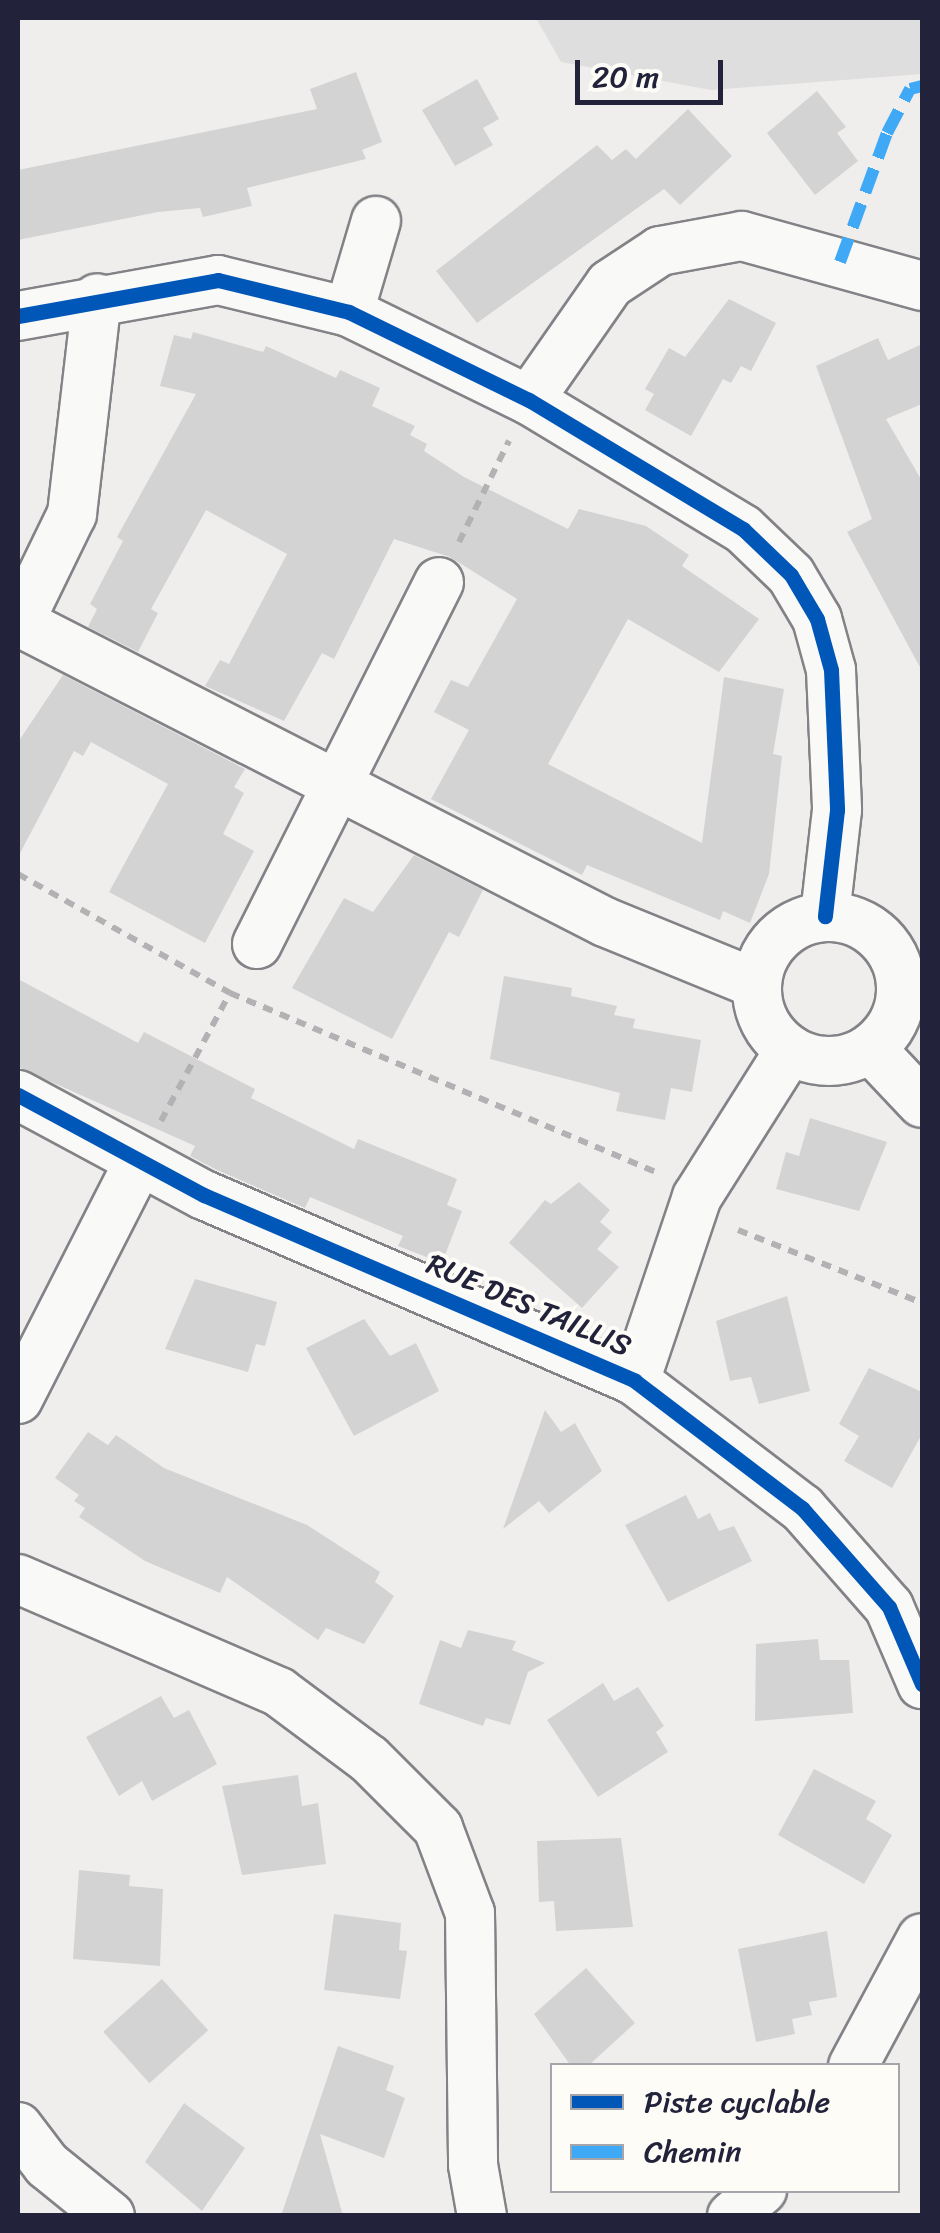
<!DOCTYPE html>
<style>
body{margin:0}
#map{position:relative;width:940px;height:2233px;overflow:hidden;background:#efeeed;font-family:Sriracha,sans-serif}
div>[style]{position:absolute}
.built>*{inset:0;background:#dfdede}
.building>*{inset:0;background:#d4d3d4;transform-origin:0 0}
.path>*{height:6px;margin-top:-3px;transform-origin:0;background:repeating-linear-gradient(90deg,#b2b2b4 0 10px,transparent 0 18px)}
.roads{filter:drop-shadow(2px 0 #838287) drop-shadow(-2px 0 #838287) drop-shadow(0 2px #838287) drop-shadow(0 -2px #838287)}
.minor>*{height:48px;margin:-24px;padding:0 24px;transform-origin:24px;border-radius:24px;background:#f9f9f7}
.minor>.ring{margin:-24px;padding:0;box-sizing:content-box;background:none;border:48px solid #f9f9f7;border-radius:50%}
.quiet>*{height:12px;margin-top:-6px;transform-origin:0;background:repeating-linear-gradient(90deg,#3fa9f5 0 25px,transparent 0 37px)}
.cycleway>*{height:15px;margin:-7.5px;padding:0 7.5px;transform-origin:7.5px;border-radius:7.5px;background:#0057b8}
span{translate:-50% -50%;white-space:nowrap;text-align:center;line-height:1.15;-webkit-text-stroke:8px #fdfcf7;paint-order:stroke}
.street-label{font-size:30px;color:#22223b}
.frame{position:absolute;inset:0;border:20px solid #22223b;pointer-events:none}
.legend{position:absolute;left:550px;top:2063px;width:350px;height:130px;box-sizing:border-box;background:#fdfcf7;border:2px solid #a5a5ac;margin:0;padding:12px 18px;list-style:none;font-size:30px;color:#22223b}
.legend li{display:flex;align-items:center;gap:20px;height:50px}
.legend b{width:50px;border:2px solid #a5a5ac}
.scale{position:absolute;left:575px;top:60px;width:148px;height:45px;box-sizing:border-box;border:5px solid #22223b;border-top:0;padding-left:12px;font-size:30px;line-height:35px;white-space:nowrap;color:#22223b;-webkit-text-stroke:8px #fdfcf7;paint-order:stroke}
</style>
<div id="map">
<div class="built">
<i style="clip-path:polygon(536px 18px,922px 18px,922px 74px,711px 90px,561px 62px)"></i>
</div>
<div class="building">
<i style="clip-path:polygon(356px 72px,382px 142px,362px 150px,366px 159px,247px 188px,252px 206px,203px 217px,200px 208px,158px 212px,18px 240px,18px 170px,317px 109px,310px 89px)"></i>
<i style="clip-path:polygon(477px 79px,499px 119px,483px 128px,493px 145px,455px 166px,422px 110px)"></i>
<i style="clip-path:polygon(817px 91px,846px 127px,837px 133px,858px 161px,815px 195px,767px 133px)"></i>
<i style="clip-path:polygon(688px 109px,732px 156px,680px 205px,664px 189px,477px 323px,436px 271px,597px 145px,612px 160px,626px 149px,636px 159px)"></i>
<i style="clip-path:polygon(729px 299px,776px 323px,751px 371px,741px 366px,731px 383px,723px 379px,691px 436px,645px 410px,654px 394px,645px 389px,669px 348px,685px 357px)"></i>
<i style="clip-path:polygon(193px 332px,263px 352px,266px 346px,336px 378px,340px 370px,380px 388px,372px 406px,415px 426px,410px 435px,427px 444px,424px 451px,464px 477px,568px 529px,579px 509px,646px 526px,689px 555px,682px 566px,759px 619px,719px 672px,628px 619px,548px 764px,702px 843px,724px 677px,784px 689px,773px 754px,782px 756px,769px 874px,750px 923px,723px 911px,720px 920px,587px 865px,582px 875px,431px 799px,469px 730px,434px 712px,451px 680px,468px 687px,517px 599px,450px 557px,394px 539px,334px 659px,322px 653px,284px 721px,205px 686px,220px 660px,229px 664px,287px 554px,206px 510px,151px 609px,158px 613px,138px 652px,88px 627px,97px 609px,90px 604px,123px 541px,117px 537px,196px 394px,160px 386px,174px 335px,191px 339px)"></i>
<i style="clip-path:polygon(878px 338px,888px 360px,922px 344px,922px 404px,886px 419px,922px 481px,922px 671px,847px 532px,872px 519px,816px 366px)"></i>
<i style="clip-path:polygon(63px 675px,245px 769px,234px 787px,244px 793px,223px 834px,254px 851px,205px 943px,109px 892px,168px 784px,91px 742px,83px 756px,74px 751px,18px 857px,18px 742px)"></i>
<i style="clip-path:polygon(414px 855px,483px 890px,459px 937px,449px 932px,392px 1039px,292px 988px,344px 898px,373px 912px)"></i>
<i style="clip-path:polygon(504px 976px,572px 988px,571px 996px,617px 1006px,614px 1015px,635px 1019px,633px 1028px,701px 1040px,692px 1092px,671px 1088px,665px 1120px,616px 1111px,620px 1093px,490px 1059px)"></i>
<i style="clip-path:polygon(18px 979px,138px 1043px,144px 1032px,255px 1089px,251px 1098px,354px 1149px,358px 1139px,457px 1179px,447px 1205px,462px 1211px,442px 1263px,398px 1246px,403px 1236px,310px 1197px,305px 1208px,217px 1170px,190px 1156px,195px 1146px,18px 1067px)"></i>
<i style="clip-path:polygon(810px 1118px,887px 1142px,859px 1211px,776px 1189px,786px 1152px,799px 1156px)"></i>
<i style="clip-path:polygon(579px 1182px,610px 1210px,600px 1222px,612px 1232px,597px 1249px,619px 1267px,582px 1308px,509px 1243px,545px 1200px,551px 1204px)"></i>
<i style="clip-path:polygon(195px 1279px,277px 1302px,265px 1346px,256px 1344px,248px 1372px,165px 1349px)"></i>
<i style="clip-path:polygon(787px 1296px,810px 1391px,759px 1404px,751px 1377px,730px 1381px,716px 1321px)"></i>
<i style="clip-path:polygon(364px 1319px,390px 1356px,416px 1343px,439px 1391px,354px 1436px,306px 1348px)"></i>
<i style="clip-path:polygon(869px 1368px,922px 1392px,922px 1434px,892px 1488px,844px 1461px,859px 1436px,839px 1424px)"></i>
<i style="clip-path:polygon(545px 1410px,561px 1432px,575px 1423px,602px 1471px,549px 1513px,539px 1501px,503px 1529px)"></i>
<i style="clip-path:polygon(88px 1432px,108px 1445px,116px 1435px,164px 1468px,307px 1525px,380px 1572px,375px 1582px,394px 1596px,364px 1644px,326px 1628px,318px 1640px,227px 1577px,220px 1593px,145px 1561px,79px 1517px,85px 1508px,74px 1501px,79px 1495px,55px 1478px)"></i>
<i style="clip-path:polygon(686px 1495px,698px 1519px,710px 1513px,719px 1531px,734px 1526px,752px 1561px,668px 1602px,625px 1525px)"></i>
<i style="clip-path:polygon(468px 1630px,516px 1641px,512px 1650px,545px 1663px,528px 1672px,510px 1725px,486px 1718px,483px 1726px,419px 1704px,440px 1640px,461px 1648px)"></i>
<i style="clip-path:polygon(818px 1639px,820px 1660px,849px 1660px,853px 1713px,755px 1721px,756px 1644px)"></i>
<i style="clip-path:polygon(603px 1683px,614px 1701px,638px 1687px,664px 1726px,656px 1732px,668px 1752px,598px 1797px,547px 1720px)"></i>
<i style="clip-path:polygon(161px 1696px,174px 1718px,189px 1710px,217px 1764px,152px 1801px,142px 1781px,119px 1796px,86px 1737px)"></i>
<i style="clip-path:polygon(814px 1769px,876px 1801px,866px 1819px,892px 1835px,864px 1884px,778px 1835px)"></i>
<i style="clip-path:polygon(298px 1775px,302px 1806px,318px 1803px,326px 1864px,242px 1875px,222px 1786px)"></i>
<i style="clip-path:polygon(621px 1838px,633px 1927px,556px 1931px,554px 1901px,539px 1902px,537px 1841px)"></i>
<i style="clip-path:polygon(79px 1870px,130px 1875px,129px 1886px,163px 1889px,160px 1966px,73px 1959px)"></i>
<i style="clip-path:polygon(334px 1914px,401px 1923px,399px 1950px,407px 1951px,400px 1999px,324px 1990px)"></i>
<i style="clip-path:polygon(827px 1931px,837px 1997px,809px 2002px,812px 2015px,792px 2019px,795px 2034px,756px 2042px,738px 1949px)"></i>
<i style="clip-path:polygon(586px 1968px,635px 2023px,588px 2066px,571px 2066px,534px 2014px)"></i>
<i style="left:162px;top:1979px;width:69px;height:79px;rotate:48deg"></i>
<i style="clip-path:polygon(338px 2046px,394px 2066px,386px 2090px,405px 2098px,384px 2158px,320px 2134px,343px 2216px,281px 2216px)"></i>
<i style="clip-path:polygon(184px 2103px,245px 2148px,202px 2211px,145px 2162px)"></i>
</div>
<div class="path">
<i style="left:459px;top:542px;width:113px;rotate:-63.7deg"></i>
<i style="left:18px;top:874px;width:243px;rotate:29.3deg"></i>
<i style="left:230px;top:993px;width:465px;rotate:22.8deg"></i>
<i style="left:161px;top:1121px;width:148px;rotate:-61.7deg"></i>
<i style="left:738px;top:1230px;width:198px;rotate:21.6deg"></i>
</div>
<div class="roads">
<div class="minor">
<i style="left:349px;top:312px;width:95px;rotate:-73.5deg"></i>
<i style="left:18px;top:316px;width:203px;rotate:-10.2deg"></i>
<i style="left:218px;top:280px;width:135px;rotate:13.7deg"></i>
<i style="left:349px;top:312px;width:200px;rotate:26.1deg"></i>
<i style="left:529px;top:400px;width:250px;rotate:31.1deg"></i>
<i style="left:743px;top:529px;width:66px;rotate:43.8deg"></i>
<i style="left:791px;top:575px;width:51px;rotate:59.4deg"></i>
<i style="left:817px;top:619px;width:53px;rotate:74.6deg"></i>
<i style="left:831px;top:670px;width:140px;rotate:87.5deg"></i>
<i style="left:837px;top:810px;width:107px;rotate:96.5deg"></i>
<i style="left:529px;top:400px;width:141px;rotate:-55.1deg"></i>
<i style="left:610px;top:284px;width:60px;rotate:-33.4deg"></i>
<i style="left:660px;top:251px;width:83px;rotate:-10.4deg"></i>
<i style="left:742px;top:236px;width:187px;rotate:15.5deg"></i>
<i style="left:19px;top:622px;width:658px;rotate:27.11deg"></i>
<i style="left:605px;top:922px;width:164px;rotate:22.2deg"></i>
<i style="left:18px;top:625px;width:123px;rotate:-64.1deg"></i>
<i style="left:72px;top:514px;width:217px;rotate:-83.4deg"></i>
<i class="ring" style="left:757px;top:917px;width:96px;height:96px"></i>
<i style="left:257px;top:944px;width:405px;rotate:-63.3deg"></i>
<i style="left:871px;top:1049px;width:74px;rotate:46.6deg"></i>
<i style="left:18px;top:1095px;width:211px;rotate:28.3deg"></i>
<i style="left:204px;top:1195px;width:469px;rotate:23.3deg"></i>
<i style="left:635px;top:1381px;width:210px;rotate:37.3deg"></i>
<i style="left:802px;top:1508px;width:132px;rotate:48.7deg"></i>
<i style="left:889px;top:1607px;width:84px;rotate:66.8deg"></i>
<i style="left:635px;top:1381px;width:194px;rotate:-71.4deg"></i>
<i style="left:697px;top:1197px;width:174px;rotate:-57.7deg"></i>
<i style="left:18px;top:1399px;width:266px;rotate:-63deg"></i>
<i style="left:18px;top:1579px;width:284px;rotate:23.4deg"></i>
<i style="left:279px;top:1692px;width:112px;rotate:36.7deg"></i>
<i style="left:369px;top:1759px;width:98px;rotate:45deg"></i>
<i style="left:438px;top:1828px;width:91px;rotate:69.4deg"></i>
<i style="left:470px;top:1913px;width:252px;rotate:89.3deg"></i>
<i style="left:473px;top:2165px;width:52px;rotate:80deg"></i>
<i style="left:853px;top:2066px;width:145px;rotate:-61.7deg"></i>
<i style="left:18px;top:2127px;width:48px;rotate:52.7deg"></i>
<i style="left:47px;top:2165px;width:81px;rotate:39deg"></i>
<i style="left:732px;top:2216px;width:40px;rotate:-41deg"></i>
</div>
</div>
<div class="quiet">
<i style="left:840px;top:262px;width:137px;rotate:-70deg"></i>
<i style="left:887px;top:133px;width:50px;rotate:-62.4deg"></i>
<i style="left:910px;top:89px;width:12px;rotate:-14deg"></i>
</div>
<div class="cycleway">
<i style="left:18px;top:316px;width:203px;rotate:-10.2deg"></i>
<i style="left:218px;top:280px;width:135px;rotate:13.7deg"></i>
<i style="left:349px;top:312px;width:200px;rotate:26.1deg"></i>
<i style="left:529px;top:400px;width:250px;rotate:31.1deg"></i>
<i style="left:743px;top:529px;width:66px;rotate:43.8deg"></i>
<i style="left:791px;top:575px;width:51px;rotate:59.4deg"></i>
<i style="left:817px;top:619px;width:53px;rotate:74.6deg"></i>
<i style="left:831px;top:670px;width:140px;rotate:87.5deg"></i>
<i style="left:837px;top:810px;width:107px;rotate:96.5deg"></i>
<i style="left:18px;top:1095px;width:211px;rotate:28.3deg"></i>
<i style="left:204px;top:1195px;width:469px;rotate:23.3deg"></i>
<i style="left:635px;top:1381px;width:210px;rotate:37.3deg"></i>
<i style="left:802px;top:1508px;width:132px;rotate:48.7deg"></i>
<i style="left:889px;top:1607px;width:84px;rotate:66.8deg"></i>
</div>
<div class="street-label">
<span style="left:529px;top:1305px;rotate:23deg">RUE DES TAILLIS</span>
</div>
<div class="frame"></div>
<ul class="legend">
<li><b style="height:12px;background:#0057b8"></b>Piste cyclable</li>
<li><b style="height:12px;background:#3fa9f5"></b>Chemin</li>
</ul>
<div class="scale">20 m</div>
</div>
